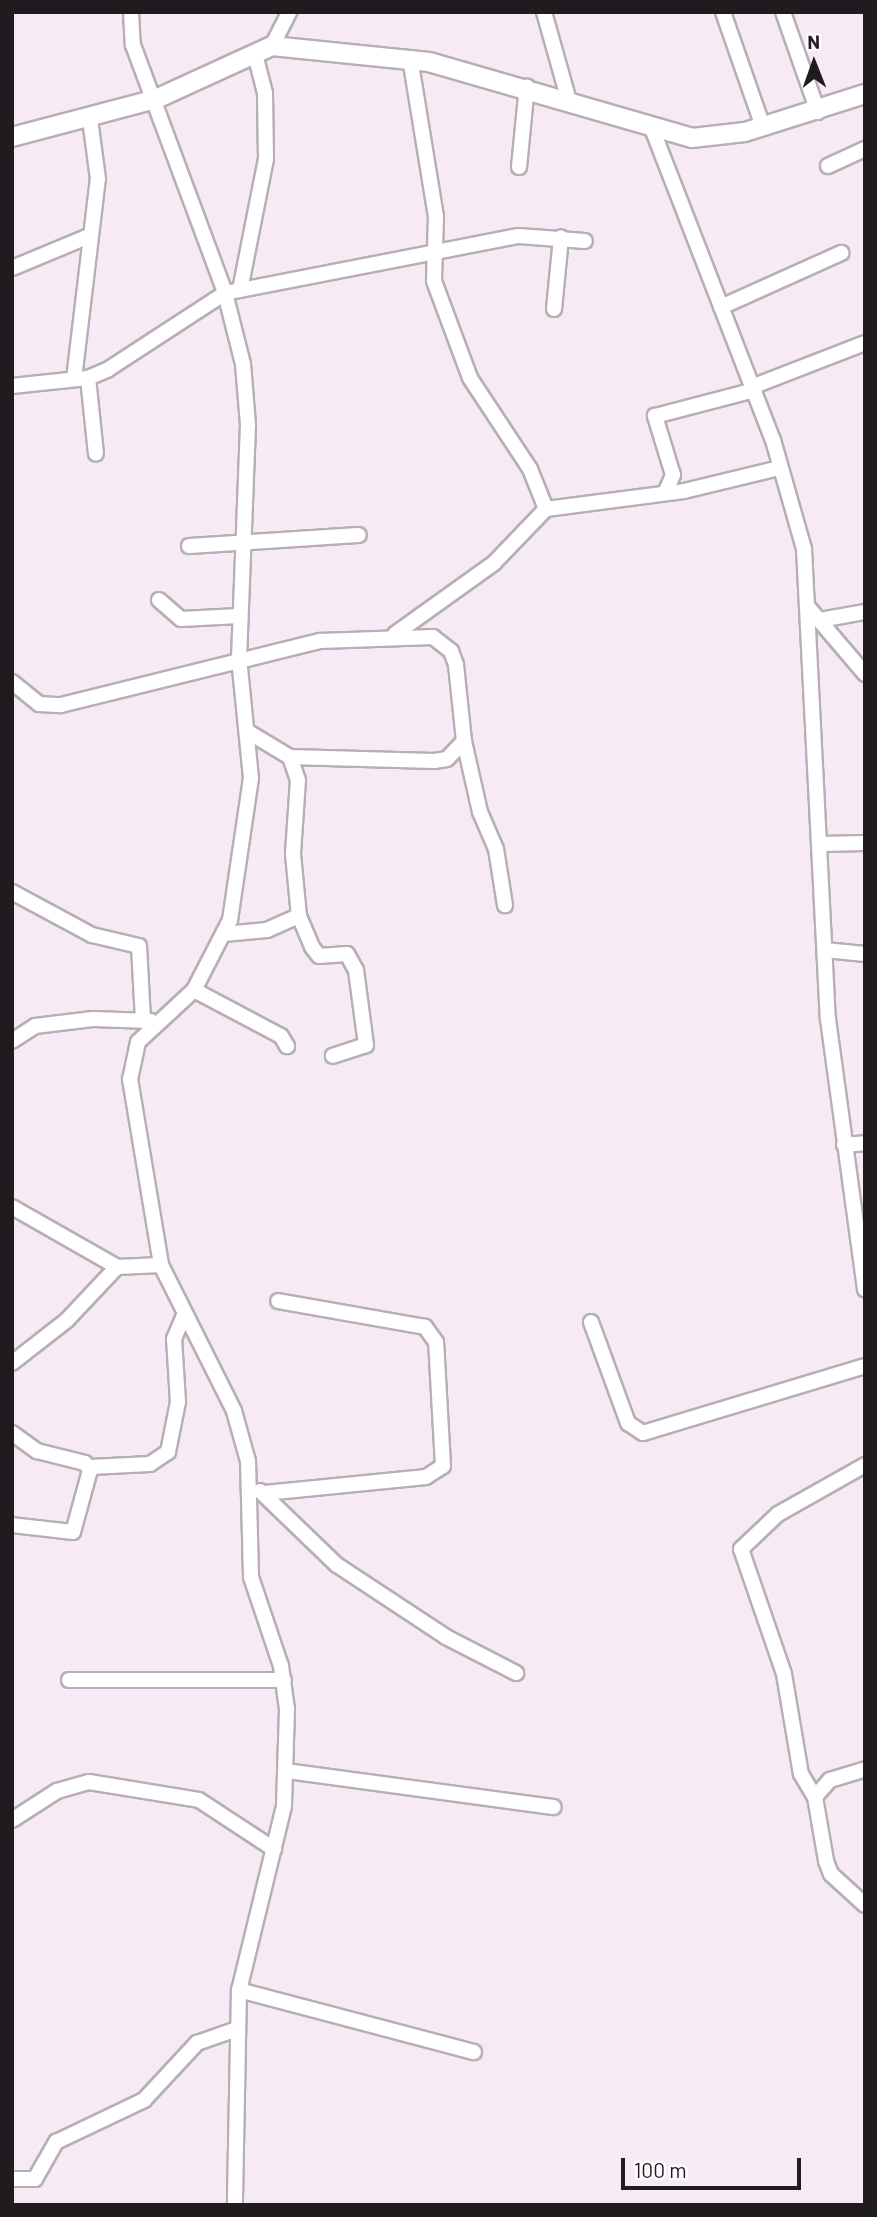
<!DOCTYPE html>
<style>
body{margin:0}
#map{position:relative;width:877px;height:2217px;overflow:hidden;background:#f6ebf4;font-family:Barlow,sans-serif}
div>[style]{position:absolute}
.roads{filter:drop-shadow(2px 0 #b8aeb6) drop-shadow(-2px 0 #b8aeb6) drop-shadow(0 2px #b8aeb6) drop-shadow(0 -2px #b8aeb6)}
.minor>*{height:14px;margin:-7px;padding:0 7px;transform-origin:7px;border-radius:7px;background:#fff}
.tertiary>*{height:18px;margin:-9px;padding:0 9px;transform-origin:9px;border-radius:9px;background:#fff}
span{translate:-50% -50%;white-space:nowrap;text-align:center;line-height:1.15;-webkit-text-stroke:5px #fffafe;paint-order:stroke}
.frame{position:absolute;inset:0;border:14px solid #1f1b1f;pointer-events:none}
.north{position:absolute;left:779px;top:28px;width:70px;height:70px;-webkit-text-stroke:5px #fffafe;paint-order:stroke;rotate:359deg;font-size:19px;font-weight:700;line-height:28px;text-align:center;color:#1f1b1f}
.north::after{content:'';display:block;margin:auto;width:24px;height:32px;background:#1f1b1f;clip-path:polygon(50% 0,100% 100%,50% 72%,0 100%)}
.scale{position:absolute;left:621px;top:2158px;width:180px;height:32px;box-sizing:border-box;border:4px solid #1f1b1f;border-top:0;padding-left:9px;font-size:21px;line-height:24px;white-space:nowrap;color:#1f1b1f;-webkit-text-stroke:5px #fffafe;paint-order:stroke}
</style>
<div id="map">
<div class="roads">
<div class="minor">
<i style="left:131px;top:12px;width:33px;rotate:87deg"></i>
<i style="left:133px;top:45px;width:265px;rotate:69.6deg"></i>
<i style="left:225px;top:293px;width:73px;rotate:75.8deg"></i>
<i style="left:243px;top:364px;width:61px;rotate:85.3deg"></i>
<i style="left:248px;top:425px;width:233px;rotate:92.2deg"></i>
<i style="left:239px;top:658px;width:121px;rotate:84.3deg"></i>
<i style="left:251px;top:778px;width:144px;rotate:98.4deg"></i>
<i style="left:230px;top:920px;width:79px;rotate:117.2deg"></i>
<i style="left:194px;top:990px;width:76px;rotate:137.1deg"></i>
<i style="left:138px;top:1042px;width:38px;rotate:102deg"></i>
<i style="left:130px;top:1079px;width:189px;rotate:80.5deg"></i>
<i style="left:161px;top:1265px;width:163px;rotate:63.4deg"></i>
<i style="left:234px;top:1411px;width:52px;rotate:74.4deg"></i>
<i style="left:248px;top:1461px;width:116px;rotate:88.5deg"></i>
<i style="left:251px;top:1577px;width:94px;rotate:71.4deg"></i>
<i style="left:281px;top:1666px;width:43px;rotate:82.1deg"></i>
<i style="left:287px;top:1709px;width:97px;rotate:91.8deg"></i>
<i style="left:284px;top:1806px;width:189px;rotate:103.7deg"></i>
<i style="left:239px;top:1990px;width:215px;rotate:91.1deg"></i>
<i style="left:544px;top:12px;width:92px;rotate:74.3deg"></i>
<i style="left:723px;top:12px;width:122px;rotate:70.8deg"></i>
<i style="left:783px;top:12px;width:106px;rotate:70.7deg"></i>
<i style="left:272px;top:46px;width:38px;rotate:-63deg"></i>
<i style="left:410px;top:58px;width:160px;rotate:80.7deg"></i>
<i style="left:436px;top:216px;width:65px;rotate:91.8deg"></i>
<i style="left:434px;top:281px;width:103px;rotate:69.6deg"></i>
<i style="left:470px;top:378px;width:109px;rotate:56.6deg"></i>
<i style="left:530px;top:469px;width:43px;rotate:68.2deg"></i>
<i style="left:653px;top:131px;width:331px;rotate:68.8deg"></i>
<i style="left:773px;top:440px;width:113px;rotate:74.1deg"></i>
<i style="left:804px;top:549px;width:471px;rotate:87.1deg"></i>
<i style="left:828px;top:1019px;width:273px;rotate:82.2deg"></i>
<i style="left:828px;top:166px;width:41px;rotate:-24.7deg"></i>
<i style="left:519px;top:167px;width:81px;rotate:-84.4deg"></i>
<i style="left:12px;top:268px;width:83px;rotate:-22.6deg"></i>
<i style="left:240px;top:290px;width:134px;rotate:-78.8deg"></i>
<i style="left:266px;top:159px;width:66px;rotate:-90.9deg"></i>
<i style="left:265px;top:93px;width:40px;rotate:-104.4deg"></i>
<i style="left:721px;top:307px;width:132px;rotate:-24.2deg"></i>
<i style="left:554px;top:309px;width:72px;rotate:-84.4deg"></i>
<i style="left:88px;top:378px;width:76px;rotate:84deg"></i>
<i style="left:74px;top:379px;width:201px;rotate:-83.2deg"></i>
<i style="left:98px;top:179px;width:61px;rotate:-97.6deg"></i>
<i style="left:12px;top:386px;width:76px;rotate:-6deg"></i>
<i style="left:88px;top:378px;width:21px;rotate:-23deg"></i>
<i style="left:107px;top:370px;width:141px;rotate:-33.1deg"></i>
<i style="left:225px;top:293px;width:299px;rotate:-11deg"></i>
<i style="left:519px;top:236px;width:66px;rotate:4.3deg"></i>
<i style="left:754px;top:386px;width:119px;rotate:-21.2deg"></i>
<i style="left:665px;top:493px;width:20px;rotate:-66deg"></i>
<i style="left:673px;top:475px;width:62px;rotate:-107deg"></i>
<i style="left:655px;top:416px;width:103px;rotate:-14.6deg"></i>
<i style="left:189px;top:546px;width:170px;rotate:-3.7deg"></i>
<i style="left:159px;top:600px;width:29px;rotate:41deg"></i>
<i style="left:181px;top:619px;width:58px;rotate:-3deg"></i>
<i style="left:808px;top:607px;width:88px;rotate:49.6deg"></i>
<i style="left:820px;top:620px;width:46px;rotate:-10.1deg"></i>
<i style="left:395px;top:634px;width:122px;rotate:-35.6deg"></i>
<i style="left:494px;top:563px;width:75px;rotate:-46.1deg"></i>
<i style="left:546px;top:509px;width:139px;rotate:-7.4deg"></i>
<i style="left:684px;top:491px;width:98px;rotate:-13.6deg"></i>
<i style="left:12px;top:682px;width:35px;rotate:39deg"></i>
<i style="left:39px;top:704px;width:22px;rotate:3deg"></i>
<i style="left:61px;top:705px;width:267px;rotate:-13.9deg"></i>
<i style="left:320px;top:641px;width:113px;rotate:-2deg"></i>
<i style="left:433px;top:637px;width:23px;rotate:38deg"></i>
<i style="left:451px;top:651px;width:15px;rotate:70deg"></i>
<i style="left:456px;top:665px;width:76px;rotate:84deg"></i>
<i style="left:464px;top:741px;width:73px;rotate:77.3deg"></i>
<i style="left:480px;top:812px;width:40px;rotate:66.6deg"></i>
<i style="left:496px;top:849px;width:57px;rotate:80.9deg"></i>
<i style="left:250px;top:733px;width:47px;rotate:31deg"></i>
<i style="left:290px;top:757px;width:24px;rotate:71deg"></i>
<i style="left:298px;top:780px;width:74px;rotate:93.9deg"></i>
<i style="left:293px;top:854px;width:62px;rotate:84.5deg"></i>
<i style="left:299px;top:916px;width:34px;rotate:67deg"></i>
<i style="left:312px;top:947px;width:11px;rotate:52deg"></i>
<i style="left:319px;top:956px;width:28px;rotate:-4deg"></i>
<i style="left:347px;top:954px;width:18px;rotate:61deg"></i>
<i style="left:356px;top:970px;width:76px;rotate:82.4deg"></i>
<i style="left:366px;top:1045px;width:35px;rotate:162deg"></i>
<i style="left:290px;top:757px;width:144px;rotate:1.6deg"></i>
<i style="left:434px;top:761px;width:13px;rotate:-9deg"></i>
<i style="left:447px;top:759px;width:25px;rotate:-47deg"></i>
<i style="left:821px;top:844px;width:44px;rotate:-1.3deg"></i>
<i style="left:12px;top:892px;width:91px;rotate:28.3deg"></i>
<i style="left:92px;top:935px;width:48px;rotate:13.2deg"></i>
<i style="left:139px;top:946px;width:75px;rotate:86.9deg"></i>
<i style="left:224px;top:934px;width:43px;rotate:-5.3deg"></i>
<i style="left:267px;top:930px;width:35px;rotate:-24deg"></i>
<i style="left:825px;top:950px;width:40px;rotate:5.7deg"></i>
<i style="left:194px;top:990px;width:98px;rotate:27.9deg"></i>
<i style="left:281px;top:1036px;width:12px;rotate:59deg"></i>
<i style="left:12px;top:1041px;width:27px;rotate:-33deg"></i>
<i style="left:35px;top:1026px;width:58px;rotate:-6.9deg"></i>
<i style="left:93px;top:1019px;width:58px;rotate:2deg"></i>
<i style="left:844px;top:1145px;width:21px;rotate:-5deg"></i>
<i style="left:12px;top:1207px;width:121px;rotate:29.7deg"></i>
<i style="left:117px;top:1267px;width:44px;rotate:-2.6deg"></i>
<i style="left:591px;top:1322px;width:108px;rotate:69.9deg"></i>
<i style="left:628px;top:1423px;width:18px;rotate:34deg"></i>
<i style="left:643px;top:1433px;width:232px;rotate:-16.8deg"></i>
<i style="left:12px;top:1363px;width:70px;rotate:-38deg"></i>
<i style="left:67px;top:1320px;width:73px;rotate:-46.7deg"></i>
<i style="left:12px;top:1433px;width:31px;rotate:36deg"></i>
<i style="left:37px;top:1451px;width:49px;rotate:14deg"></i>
<i style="left:85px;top:1463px;width:9px;rotate:54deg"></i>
<i style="left:90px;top:1470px;width:64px;rotate:105.3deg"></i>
<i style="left:73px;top:1532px;width:61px;rotate:-173.5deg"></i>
<i style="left:865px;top:1465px;width:100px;rotate:150.6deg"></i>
<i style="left:778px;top:1514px;width:51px;rotate:136.6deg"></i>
<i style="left:741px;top:1549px;width:132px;rotate:71deg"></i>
<i style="left:784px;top:1674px;width:101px;rotate:80.4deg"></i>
<i style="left:801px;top:1774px;width:27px;rotate:59deg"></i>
<i style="left:815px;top:1797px;width:65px;rotate:80.2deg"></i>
<i style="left:826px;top:1861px;width:14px;rotate:69deg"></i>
<i style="left:831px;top:1874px;width:46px;rotate:42.4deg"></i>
<i style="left:90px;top:1467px;width:60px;rotate:-2.9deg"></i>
<i style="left:150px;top:1464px;width:22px;rotate:-34deg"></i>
<i style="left:168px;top:1452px;width:51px;rotate:-78.7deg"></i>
<i style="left:178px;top:1402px;width:63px;rotate:-93.6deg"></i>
<i style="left:174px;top:1339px;width:25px;rotate:-67deg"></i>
<i style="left:260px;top:1491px;width:107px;rotate:43.9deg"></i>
<i style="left:337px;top:1565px;width:131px;rotate:33.4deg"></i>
<i style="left:446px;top:1637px;width:79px;rotate:27.2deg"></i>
<i style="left:265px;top:1493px;width:162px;rotate:-5.7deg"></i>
<i style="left:426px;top:1477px;width:20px;rotate:-33deg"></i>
<i style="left:443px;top:1466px;width:124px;rotate:-93.2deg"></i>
<i style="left:436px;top:1342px;width:19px;rotate:-126deg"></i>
<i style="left:425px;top:1327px;width:149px;rotate:-170deg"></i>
<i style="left:69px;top:1680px;width:215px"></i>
<i style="left:287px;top:1771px;width:269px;rotate:7.7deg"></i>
<i style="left:815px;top:1797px;width:23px;rotate:-49deg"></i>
<i style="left:830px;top:1780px;width:37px;rotate:-17deg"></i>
<i style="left:12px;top:1820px;width:54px;rotate:-32.8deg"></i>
<i style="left:57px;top:1791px;width:33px;rotate:-16deg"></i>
<i style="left:89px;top:1782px;width:111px;rotate:9.3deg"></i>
<i style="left:199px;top:1800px;width:90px;rotate:33.2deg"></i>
<i style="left:239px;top:1990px;width:243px;rotate:14.8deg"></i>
<i style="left:12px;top:2179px;width:23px"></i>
<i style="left:35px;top:2179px;width:43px;rotate:-60.4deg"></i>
<i style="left:56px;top:2142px;width:98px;rotate:-25.5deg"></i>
<i style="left:144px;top:2100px;width:78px;rotate:-47.1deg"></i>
<i style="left:197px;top:2043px;width:42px;rotate:-19.3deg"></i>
</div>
<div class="tertiary">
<i style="left:12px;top:137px;width:149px;rotate:-14.8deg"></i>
<i style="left:156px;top:99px;width:128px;rotate:-24.6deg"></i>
<i style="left:272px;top:46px;width:158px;rotate:5.8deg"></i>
<i style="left:429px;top:62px;width:274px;rotate:16.1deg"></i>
<i style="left:692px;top:138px;width:53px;rotate:-6.5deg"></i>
<i style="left:745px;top:132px;width:126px;rotate:-17.6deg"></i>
</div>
</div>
<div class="frame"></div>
<div class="north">N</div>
<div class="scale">100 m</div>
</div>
